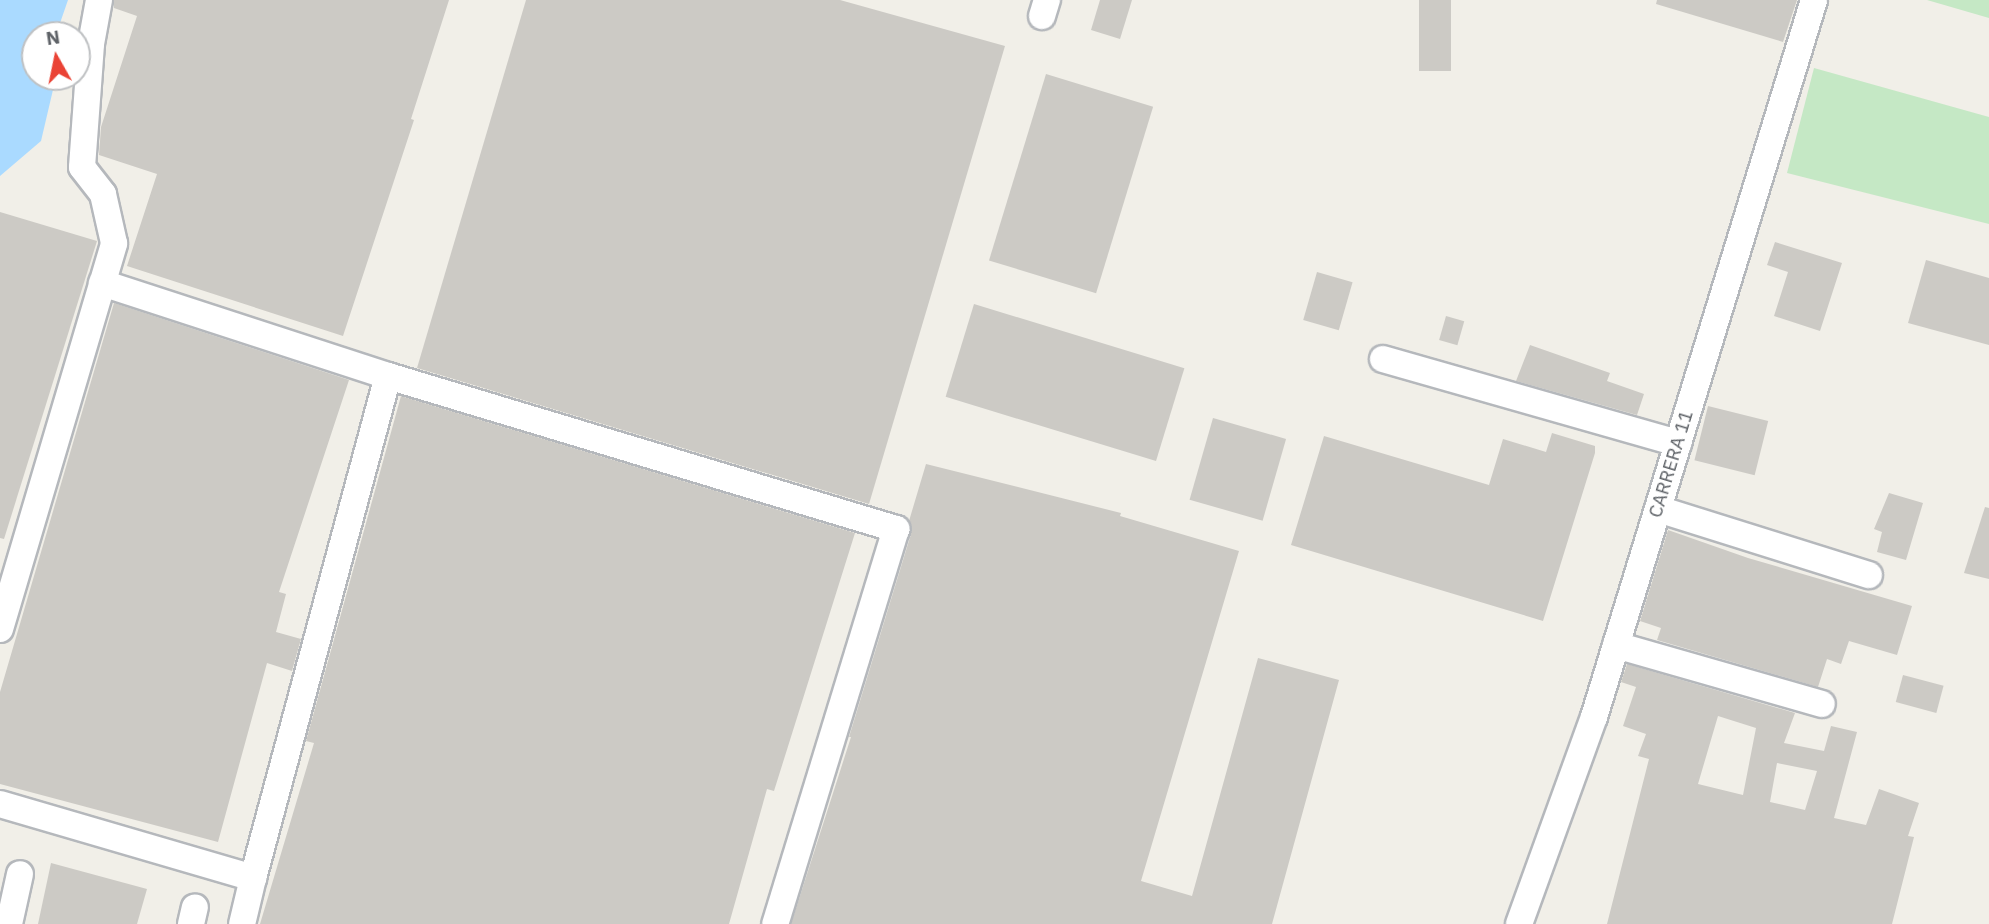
<!DOCTYPE html>
<style>
body{margin:0}
#map{position:relative;width:1989px;height:924px;overflow:hidden;background:#f1efe8;font-family:"IBM Plex Sans",sans-serif}
div>[style]{position:absolute}
.green>*{inset:0;background:#c5e8c5}
.water>*{inset:0;background:#aadaff}
.building>*{inset:0;background:#cccac5;transform-origin:0 0}
.roads{filter:drop-shadow(2px 0 #b5b8bc) drop-shadow(-2px 0 #b5b8bc) drop-shadow(0 2px #b5b8bc) drop-shadow(0 -2px #b5b8bc)}
.minor>*{height:26px;margin:-13px;padding:0 13px;transform-origin:13px;border-radius:13px;background:#fff}
span{translate:-50% -50%;white-space:nowrap;text-align:center;line-height:1.15;-webkit-text-stroke:6px #fff;paint-order:stroke}
.street-label{font-size:19px;color:#5f6368}
.north{position:absolute;left:21px;top:21px;width:70px;height:70px;box-sizing:border-box;background:#fff;border:2px solid #bfc1c3;border-radius:50%;rotate:351deg;font-size:19px;font-weight:700;line-height:28px;text-align:center;color:#5f6368}
.north::after{content:'';display:block;margin:auto;width:24px;height:32px;background:#ea4335;clip-path:polygon(50% 0,100% 100%,50% 72%,0 100%)}
</style>
<div id="map">
<div class="green">
<i style="clip-path:polygon(1927px 0,1989px 0,1989px 18px)"></i>
<i style="clip-path:polygon(1814px 68px,1989px 117px,1989px 224px,1787px 173px)"></i>
</div>
<div class="water">
<i style="clip-path:polygon(0 0,68px 0,59px 26px,59px 35px,35px 35px,35px 77px,56px 77px,41px 141px,0 176px)"></i>
</div>
<div class="building">
<i style="clip-path:polygon(114px 0,449px 0,411px 119px,414px 120px,343px 336px,127px 266px,157px 174px,99px 155px,101px 127px,137px 16px,114px 8px)"></i>
<i style="clip-path:polygon(526px 0,840px 0,1005px 46px,869px 504px,417px 368px)"></i>
<i style="clip-path:polygon(1100px 0,1132px 0,1120px 39px,1091px 30px)"></i>
<i style="left:1419px;top:0;width:32px;height:71px"></i>
<i style="clip-path:polygon(1657px 0,1797px 0,1783px 42px,1656px 4px)"></i>
<i style="left:1046px;top:74px;width:112px;height:195px;rotate:17deg"></i>
<i style="clip-path:polygon(0 212px,97px 241px,4px 539px,0 538px)"></i>
<i style="clip-path:polygon(1775px 242px,1842px 263px,1820px 331px,1774px 316px,1788px 272px,1767px 265px)"></i>
<i style="clip-path:polygon(1926px 260px,1989px 278px,1989px 345px,1908px 323px)"></i>
<i style="left:1317px;top:272px;width:37px;height:50px;rotate:16deg"></i>
<i style="clip-path:polygon(114px 303px,349px 380px,279px 592px,286px 594px,276px 632px,301px 639px,292px 671px,267px 663px,218px 842px,0 784px,0 692px)"></i>
<i style="left:974px;top:304px;width:220px;height:97px;rotate:17deg"></i>
<i style="left:1446px;top:316px;width:19px;height:25px;rotate:16deg"></i>
<i style="clip-path:polygon(1530px 345px,1610px 373px,1607px 381px,1644px 394px,1637px 415px,1516px 381px)"></i>
<i style="clip-path:polygon(401px 396px,855px 533px,774px 791px,767px 789px,729px 924px,260px 924px,314px 743px,306px 741px)"></i>
<i style="left:1708px;top:406px;width:62px;height:56px;rotate:14deg"></i>
<i style="left:1213px;top:418px;width:76px;height:85px;rotate:16deg"></i>
<i style="clip-path:polygon(1552px 433px,1595px 446px,1595px 453px,1543px 621px,1291px 545px,1324px 436px,1489px 485px,1503px 439px,1546px 452px)"></i>
<i style="clip-path:polygon(926px 464px,1121px 513px,1120px 516px,1239px 551px,1141px 881px,1192px 896px,1258px 658px,1339px 680px,1272px 924px,791px 924px,851px 737px,849px 737px,911px 534px,909px 521px)"></i>
<i style="clip-path:polygon(1889px 493px,1923px 503px,1906px 560px,1877px 552px,1882px 532px,1874px 529px)"></i>
<i style="clip-path:polygon(1985px 507px,1989px 508px,1989px 579px,1964px 573px)"></i>
<i style="clip-path:polygon(1668px 530px,1748px 558px,1912px 606px,1897px 655px,1849px 641px,1841px 664px,1827px 659px,1818px 687px,1657px 640px,1661px 628px,1640px 621px)"></i>
<i style="clip-path:polygon(evenodd,1627px 664px,1795px 713px,1784px 743px,1824px 751px,1831px 726px,1857px 732px,1834px 818px,1866px 825px,1879px 789px,1919px 803px,1908px 836px,1914px 837px,1892px 924px,1607px 924px,1649px 759px,1638px 756px,1646px 734px,1623px 726px,1636px 687px,1621px 682px,1627px 664px,1718px 716px,1756px 728px,1743px 795px,1698px 784px,1718px 716px,1627px 664px,1777px 763px,1817px 771px,1805px 810px,1770px 802px,1777px 763px)"></i>
<i style="left:1903px;top:675px;width:42px;height:28px;rotate:15deg"></i>
<i style="clip-path:polygon(51px 863px,147px 889px,137px 924px,38px 924px)"></i>
</div>
<div class="roads">
<div class="minor">
<i style="left:1042px;top:16px;width:17px;rotate:-73deg"></i>
<i style="left:102px;top:283px;width:301px;rotate:18deg"></i>
<i style="left:388px;top:376px;width:531px;rotate:16.76deg"></i>
<i style="left:896px;top:529px;width:413px;rotate:107deg"></i>
<i style="left:1383px;top:359px;width:307px;rotate:15.9deg"></i>
<i style="left:1658px;top:509px;width:221px;rotate:17.4deg"></i>
<i style="left:0;top:629px;width:402px;rotate:-73.5deg"></i>
<i style="left:114px;top:243px;width:50px;rotate:-102.7deg"></i>
<i style="left:103px;top:194px;width:34px;rotate:-128deg"></i>
<i style="left:82px;top:167px;width:123px;rotate:-85.8deg"></i>
<i style="left:91px;top:44px;width:45px;rotate:-79.7deg"></i>
<i style="left:1616px;top:645px;width:214px;rotate:16deg"></i>
<i style="left:0;top:804px;width:264px;rotate:16.3deg"></i>
<i style="left:253px;top:878px;width:47px;rotate:103.4deg"></i>
<i style="left:253px;top:878px;width:520px;rotate:-74.95deg"></i>
<i style="left:9px;top:924px;width:51px;rotate:-77.6deg"></i>
<i style="left:191px;top:924px;width:17px;rotate:-77deg"></i>
<i style="left:1519px;top:924px;width:220px;rotate:-70.1deg"></i>
<i style="left:1594px;top:717px;width:750px;rotate:-72.94deg"></i>
</div>
</div>
<div class="street-label">
<span style="left:1671px;top:464px;rotate:-73deg">CARRERA 11</span>
</div>
<div class="north">N</div>
</div>
